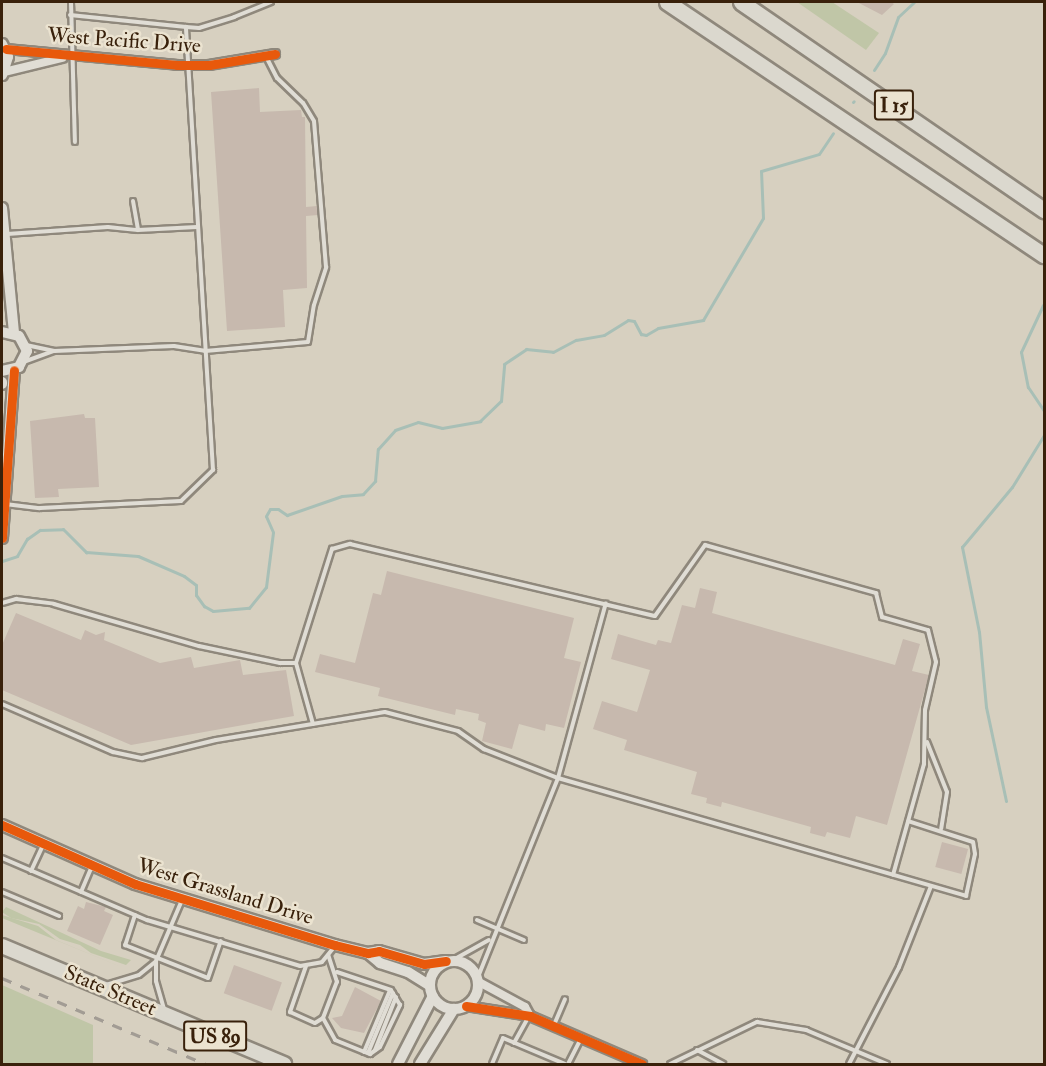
<!DOCTYPE html>
<style>
body{margin:0}
#map{position:relative;width:1046px;height:1066px;overflow:hidden;background:#d7d0c0;font-family:"IM FELL Double Pica",serif}
div>[style]{position:absolute}
.green>*{inset:0;background:#c0c6a7}
.stream>*{height:3px;margin:-1.5px;padding:0 1.5px;transform-origin:1.5px;border-radius:1.5px;background:#a8bfb6}
.building>*{inset:0;background:#c7b9ae;transform-origin:0 0}
.roads{filter:drop-shadow(2px 0 #8f887c) drop-shadow(-2px 0 #8f887c) drop-shadow(0 2px #8f887c) drop-shadow(0 -2px #8f887c)}
.service>*{height:4px;margin:-2px;padding:0 2px;transform-origin:2px;border-radius:2px;background:#e0ddd5}
.minor>*{height:8px;margin:-4px;padding:0 4px;transform-origin:4px;border-radius:4px;background:#e0ddd5}
.tertiary>*{height:10px;margin:-5px;padding:0 5px;transform-origin:5px;border-radius:5px;background:#e0ddd5}
.tertiary>.ring{margin:-5px;padding:0;box-sizing:content-box;background:none;border:10px solid #e0ddd5;border-radius:50%}
.primary>*{height:14px;margin:-7px;padding:0 7px;transform-origin:7px;border-radius:7px;background:#dbd8ce}
.motorway>*{height:15px;margin:-7.5px;padding:0 7.5px;transform-origin:7.5px;border-radius:7.5px;background:#dbd8ce}
.rail>*{height:3px;margin-top:-1.5px;transform-origin:0;background:repeating-linear-gradient(90deg,#a29c94 0 10px,transparent 0 20px)}
.cycleway>*{height:9px;margin:-4.5px;padding:0 4.5px;transform-origin:4.5px;border-radius:4.5px;background:#e8590c}
span{translate:-50% -50%;white-space:nowrap;text-align:center;line-height:1.15;-webkit-text-stroke:5px #ebe3d0;paint-order:stroke}
.shield-label span{padding:2px 4px;background:#ebe3d0;border:2px solid;border-radius:4px;-webkit-text-stroke-width:0}
.shield-label{font-size:20px;color:#39210b;font-weight:700}
.street-label{font-size:21px;color:#39210b}
.frame{position:absolute;inset:0;border:3px solid #39210b;pointer-events:none}
</style>
<div id="map">
<div class="green">
<i style="clip-path:polygon(797px 2px,832px 2px,879px 33px,866px 50px)"></i>
<i style="clip-path:polygon(6px 907px,101px 951px,131px 960px,126px 965px,91px 953px,80px 945px,60px 939px,39px 924px,11px 918px,2px 912px)"></i>
<i style="clip-path:polygon(2px 915px,38px 926px,56px 940px,131px 971px,2px 918px)"></i>
<i style="clip-path:polygon(2px 985px,93px 1025px,93px 1064px,2px 1064px)"></i>
</div>
<div class="stream">
<i style="left:874px;top:70px;width:20px;rotate:-57deg"></i>
<i style="left:885px;top:53px;width:38px;rotate:-70deg"></i>
<i style="left:898px;top:17px;width:22px;rotate:-43deg"></i>
<i style="left:853px;top:102px;width:1px;rotate:-45deg"></i>
<i style="left:1043px;top:305px;width:52px;rotate:115.1deg"></i>
<i style="left:1021px;top:352px;width:36px;rotate:79deg"></i>
<i style="left:1028px;top:387px;width:29px;rotate:56deg"></i>
<i style="left:2px;top:561px;width:16px;rotate:-18deg"></i>
<i style="left:17px;top:556px;width:20px;rotate:-60deg"></i>
<i style="left:27px;top:539px;width:16px;rotate:-35deg"></i>
<i style="left:40px;top:530px;width:23px;rotate:-2deg"></i>
<i style="left:63px;top:529px;width:33px;rotate:45deg"></i>
<i style="left:86px;top:552px;width:52px;rotate:4.4deg"></i>
<i style="left:138px;top:556px;width:50px;rotate:23.5deg"></i>
<i style="left:184px;top:576px;width:15px;rotate:37deg"></i>
<i style="left:196px;top:585px;width:10px;rotate:90deg"></i>
<i style="left:196px;top:595px;width:14px;rotate:54deg"></i>
<i style="left:204px;top:606px;width:10px;rotate:29deg"></i>
<i style="left:213px;top:611px;width:36px;rotate:-5deg"></i>
<i style="left:249px;top:608px;width:27px;rotate:-51deg"></i>
<i style="left:266px;top:587px;width:55px;rotate:-82.7deg"></i>
<i style="left:273px;top:532px;width:17px;rotate:-114deg"></i>
<i style="left:266px;top:516px;width:8px;rotate:-60deg"></i>
<i style="left:270px;top:509px;width:8px"></i>
<i style="left:278px;top:509px;width:11px;rotate:34deg"></i>
<i style="left:287px;top:515px;width:58px;rotate:-19.1deg"></i>
<i style="left:342px;top:496px;width:21px;rotate:-5deg"></i>
<i style="left:363px;top:494px;width:18px;rotate:-47deg"></i>
<i style="left:375px;top:481px;width:32px;rotate:-85deg"></i>
<i style="left:378px;top:449px;width:25px;rotate:-48deg"></i>
<i style="left:395px;top:430px;width:24px;rotate:-19deg"></i>
<i style="left:418px;top:422px;width:25px;rotate:14deg"></i>
<i style="left:442px;top:428px;width:39px;rotate:-10deg"></i>
<i style="left:480px;top:421px;width:29px;rotate:-44deg"></i>
<i style="left:501px;top:401px;width:37px;rotate:-85deg"></i>
<i style="left:504px;top:364px;width:27px;rotate:-34deg"></i>
<i style="left:526px;top:349px;width:27px;rotate:6deg"></i>
<i style="left:553px;top:352px;width:26px;rotate:-28deg"></i>
<i style="left:576px;top:340px;width:28px;rotate:-10deg"></i>
<i style="left:604px;top:335px;width:28px;rotate:-32deg"></i>
<i style="left:628px;top:320px;width:6px;rotate:9deg"></i>
<i style="left:634px;top:321px;width:15px;rotate:62deg"></i>
<i style="left:641px;top:334px;width:5px;rotate:11deg"></i>
<i style="left:646px;top:335px;width:14px;rotate:-30deg"></i>
<i style="left:658px;top:328px;width:46px;rotate:-10.1deg"></i>
<i style="left:703px;top:320px;width:118px;rotate:-59.5deg"></i>
<i style="left:763px;top:218px;width:47px;rotate:-92.4deg"></i>
<i style="left:761px;top:171px;width:60px;rotate:-16.3deg"></i>
<i style="left:819px;top:154px;width:25px;rotate:-56deg"></i>
<i style="left:1006px;top:801px;width:96px;rotate:-102deg"></i>
<i style="left:986px;top:707px;width:75px;rotate:-95.3deg"></i>
<i style="left:979px;top:632px;width:87px;rotate:-101.3deg"></i>
<i style="left:962px;top:547px;width:78px;rotate:-50.2deg"></i>
<i style="left:1012px;top:487px;width:61px;rotate:-58.4deg"></i>
</div>
<div class="building">
<i style="clip-path:polygon(857px 2px,891px 2px,894px 4px,882px 15px)"></i>
<i style="clip-path:polygon(259px 88px,260px 112px,301px 110px,302px 117px,305px 117px,306px 207px,317px 206px,318px 215px,306px 216px,307px 288px,283px 290px,285px 327px,227px 331px,211px 92px)"></i>
<i style="clip-path:polygon(84px 414px,85px 418px,95px 418px,99px 487px,58px 489px,59px 497px,35px 498px,30px 421px)"></i>
<i style="clip-path:polygon(387px 571px,574px 618px,564px 658px,581px 662px,564px 728px,546px 724px,545px 731px,519px 724px,512px 749px,482px 741px,486px 723px,478px 720px,479px 714px,456px 709px,455px 715px,378px 696px,380px 688px,315px 672px,320px 654px,355px 663px,373px 593px,381px 595px)"></i>
<i style="clip-path:polygon(700px 588px,717px 592px,712px 613px,895px 665px,903px 639px,920px 644px,912px 671px,929px 675px,887px 825px,856px 816px,850px 838px,827px 832px,825px 837px,810px 833px,811px 827px,722px 802px,721px 807px,706px 803px,707px 798px,691px 794px,697px 772px,624px 750px,627px 740px,593px 729px,602px 701px,637px 712px,650px 670px,611px 659px,618px 634px,656px 645px,658px 640px,671px 643px,682px 605px,695px 608px)"></i>
<i style="clip-path:polygon(16px 613px,81px 640px,85px 630px,96px 635px,105px 632px,104px 640px,160px 663px,191px 657px,194px 668px,240px 660px,243px 675px,286px 670px,294px 716px,131px 745px,2px 690px,2px 645px)"></i>
<i style="left:942px;top:842px;width:27px;height:26px;rotate:15deg"></i>
<i style="clip-path:polygon(86px 902px,106px 907px,104px 911px,113px 915px,100px 945px,67px 931px,78px 906px,84px 909px)"></i>
<i style="left:234px;top:965px;width:51px;height:30px;rotate:20deg"></i>
<i style="clip-path:polygon(355px 987px,381px 1001px,364px 1033px,341px 1028px,332px 1018px,342px 1016px)"></i>
</div>
<div class="roads">
<div class="service">
<i style="left:71px;top:2px;width:140px;rotate:88.4deg"></i>
<i style="left:70px;top:15px;width:117px;rotate:5.9deg"></i>
<i style="left:133px;top:201px;width:29px;rotate:80deg"></i>
<i style="left:7px;top:234px;width:101px;rotate:-4deg"></i>
<i style="left:108px;top:227px;width:30px;rotate:6deg"></i>
<i style="left:138px;top:230px;width:59px;rotate:-2.9deg"></i>
<i style="left:26px;top:345px;width:29px;rotate:12deg"></i>
<i style="left:54px;top:351px;width:120px;rotate:-2.4deg"></i>
<i style="left:174px;top:346px;width:31px;rotate:9deg"></i>
<i style="left:205px;top:351px;width:103px;rotate:-5deg"></i>
<i style="left:308px;top:342px;width:37px;rotate:-81deg"></i>
<i style="left:314px;top:305px;width:40px;rotate:-72deg"></i>
<i style="left:326px;top:267px;width:146px;rotate:-94.7deg"></i>
<i style="left:314px;top:121px;width:21px;rotate:-121deg"></i>
<i style="left:303px;top:103px;width:36px;rotate:-136deg"></i>
<i style="left:277px;top:78px;width:25px;rotate:-117deg"></i>
<i style="left:26px;top:361px;width:29px;rotate:-20deg"></i>
<i style="left:5px;top:504px;width:35px;rotate:7deg"></i>
<i style="left:40px;top:508px;width:141px;rotate:-2.8deg"></i>
<i style="left:181px;top:501px;width:45px;rotate:-44.1deg"></i>
<i style="left:213px;top:470px;width:444px;rotate:-93.5deg"></i>
<i style="left:186px;top:27px;width:13px;rotate:4deg"></i>
<i style="left:199px;top:28px;width:37px;rotate:-17deg"></i>
<i style="left:234px;top:17px;width:40px;rotate:-22deg"></i>
<i style="left:2px;top:603px;width:15px;rotate:-16deg"></i>
<i style="left:16px;top:599px;width:38px;rotate:7deg"></i>
<i style="left:54px;top:604px;width:151px;rotate:16.2deg"></i>
<i style="left:199px;top:646px;width:83px;rotate:11.9deg"></i>
<i style="left:280px;top:663px;width:16px"></i>
<i style="left:2px;top:704px;width:121px;rotate:23.4deg"></i>
<i style="left:113px;top:752px;width:30px;rotate:12deg"></i>
<i style="left:142px;top:758px;width:76px;rotate:-13.7deg"></i>
<i style="left:216px;top:740px;width:171px;rotate:-9.4deg"></i>
<i style="left:385px;top:712px;width:75px;rotate:14.6deg"></i>
<i style="left:458px;top:731px;width:32px;rotate:35deg"></i>
<i style="left:484px;top:749px;width:79px;rotate:21.4deg"></i>
<i style="left:558px;top:778px;width:425px;rotate:16.1deg"></i>
<i style="left:966px;top:896px;width:43px;rotate:-77.9deg"></i>
<i style="left:975px;top:854px;width:12px;rotate:-99deg"></i>
<i style="left:973px;top:842px;width:68px;rotate:-162.1deg"></i>
<i style="left:313px;top:724px;width:63px;rotate:-105.6deg"></i>
<i style="left:296px;top:663px;width:120px;rotate:-72.5deg"></i>
<i style="left:332px;top:549px;width:19px;rotate:-16deg"></i>
<i style="left:350px;top:544px;width:313px;rotate:13.3deg"></i>
<i style="left:655px;top:616px;width:87px;rotate:-54.8deg"></i>
<i style="left:705px;top:545px;width:178px;rotate:15.7deg"></i>
<i style="left:876px;top:593px;width:25px;rotate:76deg"></i>
<i style="left:882px;top:617px;width:48px;rotate:15.8deg"></i>
<i style="left:928px;top:630px;width:33px;rotate:76deg"></i>
<i style="left:936px;top:662px;width:49px;rotate:102.9deg"></i>
<i style="left:925px;top:710px;width:54px;rotate:91.1deg"></i>
<i style="left:924px;top:764px;width:115px;rotate:105.6deg"></i>
<i style="left:927px;top:742px;width:54px;rotate:68.2deg"></i>
<i style="left:947px;top:792px;width:37px;rotate:99deg"></i>
<i style="left:2px;top:858px;width:158px;rotate:23.2deg"></i>
<i style="left:147px;top:920px;width:160px;rotate:16.7deg"></i>
<i style="left:300px;top:966px;width:22px;rotate:-10deg"></i>
<i style="left:322px;top:962px;width:21px;rotate:-51deg"></i>
<i style="left:31px;top:871px;width:29px;rotate:-65deg"></i>
<i style="left:2px;top:892px;width:62px;rotate:22.8deg"></i>
<i style="left:81px;top:892px;width:26px;rotate:-67deg"></i>
<i style="left:135px;top:915px;width:32px;rotate:108deg"></i>
<i style="left:125px;top:945px;width:89px;rotate:21.7deg"></i>
<i style="left:208px;top:978px;width:39px;rotate:-71deg"></i>
<i style="left:477px;top:920px;width:51px;rotate:23.1deg"></i>
<i style="left:453px;top:960px;width:41px;rotate:-29.1deg"></i>
<i style="left:306px;top:966px;width:49px;rotate:109.2deg"></i>
<i style="left:290px;top:1012px;width:27px;rotate:24deg"></i>
<i style="left:315px;top:1023px;width:9px;rotate:-32deg"></i>
<i style="left:323px;top:1018px;width:39px;rotate:-69deg"></i>
<i style="left:337px;top:982px;width:28px;rotate:-108deg"></i>
<i style="left:478px;top:977px;width:214px;rotate:-68.1deg"></i>
<i style="left:558px;top:778px;width:181px;rotate:-74.7deg"></i>
<i style="left:106px;top:985px;width:34px;rotate:-17deg"></i>
<i style="left:139px;top:975px;width:21px;rotate:-39deg"></i>
<i style="left:164px;top:1009px;width:29px;rotate:-106deg"></i>
<i style="left:156px;top:981px;width:20px;rotate:-90deg"></i>
<i style="left:156px;top:961px;width:66px;rotate:-66.9deg"></i>
<i style="left:323px;top:1018px;width:25px;rotate:61deg"></i>
<i style="left:335px;top:1040px;width:38px;rotate:22deg"></i>
<i style="left:370px;top:1054px;width:12px;rotate:-35deg"></i>
<i style="left:380px;top:1047px;width:47px;rotate:-64.5deg"></i>
<i style="left:400px;top:1005px;width:17px;rotate:-121deg"></i>
<i style="left:391px;top:990px;width:57px;rotate:-161.6deg"></i>
<i style="left:554px;top:1025px;width:28px;rotate:-67deg"></i>
<i style="left:514px;top:1043px;width:29px;rotate:-61deg"></i>
<i style="left:375px;top:1050px;width:57px;rotate:-68.4deg"></i>
<i style="left:697px;top:1050px;width:30px;rotate:28deg"></i>
<i style="left:364px;top:1052px;width:67px;rotate:-67.2deg"></i>
<i style="left:368px;top:1053px;width:65px;rotate:-67.4deg"></i>
<i style="left:492px;top:1064px;width:28px;rotate:-67deg"></i>
<i style="left:503px;top:1038px;width:67px;rotate:22.8deg"></i>
<i style="left:568px;top:1064px;width:29px;rotate:-63deg"></i>
<i style="left:670px;top:1064px;width:97px;rotate:-25.8deg"></i>
<i style="left:757px;top:1022px;width:50px;rotate:9.3deg"></i>
<i style="left:806px;top:1030px;width:88px;rotate:22.8deg"></i>
<i style="left:849px;top:1064px;width:109px;rotate:-62.7deg"></i>
<i style="left:899px;top:967px;width:87px;rotate:-68.4deg"></i>
</div>
<div class="minor">
<i style="left:6px;top:49px;width:172px;rotate:5.3deg"></i>
<i style="left:177px;top:65px;width:32px"></i>
<i style="left:209px;top:65px;width:67px;rotate:-9.5deg"></i>
<i style="left:4px;top:72px;width:60px;rotate:-13.6deg"></i>
<i style="left:479px;top:982px;width:52px;rotate:28.5deg"></i>
<i style="left:525px;top:1007px;width:10px;rotate:61deg"></i>
<i style="left:466px;top:1006px;width:65px;rotate:8.9deg"></i>
<i style="left:530px;top:1016px;width:122px;rotate:23.2deg"></i>
</div>
<div class="tertiary">
<i style="left:2px;top:44px;width:14px;rotate:65deg"></i>
<i style="left:8px;top:57px;width:19px;rotate:108deg"></i>
<i style="left:2px;top:208px;width:126px;rotate:84.5deg"></i>
<i style="left:2px;top:332px;width:17px;rotate:13deg"></i>
<i style="left:19px;top:336px;width:17px;rotate:62deg"></i>
<i style="left:27px;top:351px;width:18px;rotate:117deg"></i>
<i style="left:19px;top:367px;width:17px;rotate:167deg"></i>
<i style="left:2px;top:382px;width:2px;rotate:90deg"></i>
<i style="left:2px;top:538px;width:168px;rotate:-85.9deg"></i>
<i style="left:2px;top:825px;width:145px;rotate:23.9deg"></i>
<i style="left:135px;top:884px;width:209px;rotate:17deg"></i>
<i style="left:335px;top:945px;width:34px;rotate:14deg"></i>
<i style="left:368px;top:953px;width:11px;rotate:-10deg"></i>
<i style="left:379px;top:951px;width:47px;rotate:16.1deg"></i>
<i style="left:424px;top:964px;width:22px;rotate:-8deg"></i>
<i style="left:368px;top:953px;width:16px;rotate:40deg"></i>
<i style="left:380px;top:963px;width:29px;rotate:18deg"></i>
<i style="left:408px;top:972px;width:26px;rotate:32deg"></i>
<i class="ring" style="left:430px;top:961px;width:38px;height:38px"></i>
<i style="left:398px;top:1064px;width:76px;rotate:-62.8deg"></i>
<i style="left:420px;top:1064px;width:65px;rotate:-58.3deg"></i>
</div>
<div class="primary">
<i style="left:2px;top:946px;width:306px;rotate:22.7deg"></i>
</div>
<div class="motorway">
<i style="left:667px;top:2px;width:454px;rotate:33.9deg"></i>
<i style="left:741px;top:2px;width:368px;rotate:34.5deg"></i>
</div>
</div>
<div class="rail">
<i style="left:2px;top:978px;width:221px;rotate:22.9deg"></i>
</div>
<div class="cycleway">
<i style="left:6px;top:49px;width:172px;rotate:5.3deg"></i>
<i style="left:177px;top:65px;width:32px"></i>
<i style="left:209px;top:65px;width:67px;rotate:-9.5deg"></i>
<i style="left:2px;top:538px;width:168px;rotate:-85.9deg"></i>
<i style="left:2px;top:825px;width:145px;rotate:23.9deg"></i>
<i style="left:135px;top:884px;width:209px;rotate:17deg"></i>
<i style="left:335px;top:945px;width:34px;rotate:14deg"></i>
<i style="left:368px;top:953px;width:11px;rotate:-10deg"></i>
<i style="left:379px;top:951px;width:47px;rotate:16.1deg"></i>
<i style="left:424px;top:964px;width:22px;rotate:-8deg"></i>
<i style="left:466px;top:1006px;width:65px;rotate:8.9deg"></i>
<i style="left:530px;top:1016px;width:122px;rotate:23.2deg"></i>
</div>
<div class="shield-label">
<span style="left:894px;top:105px">I 15</span>
<span style="left:215px;top:1036px">US 89</span>
</div>
<div class="street-label">
<span style="left:124px;top:41px;rotate:4deg">West Pacific Drive</span>
<span style="left:225px;top:892px;rotate:17deg">West Grassland Drive</span>
<span style="left:110px;top:991px;rotate:23deg">State Street</span>
</div>
<div class="frame"></div>
</div>
